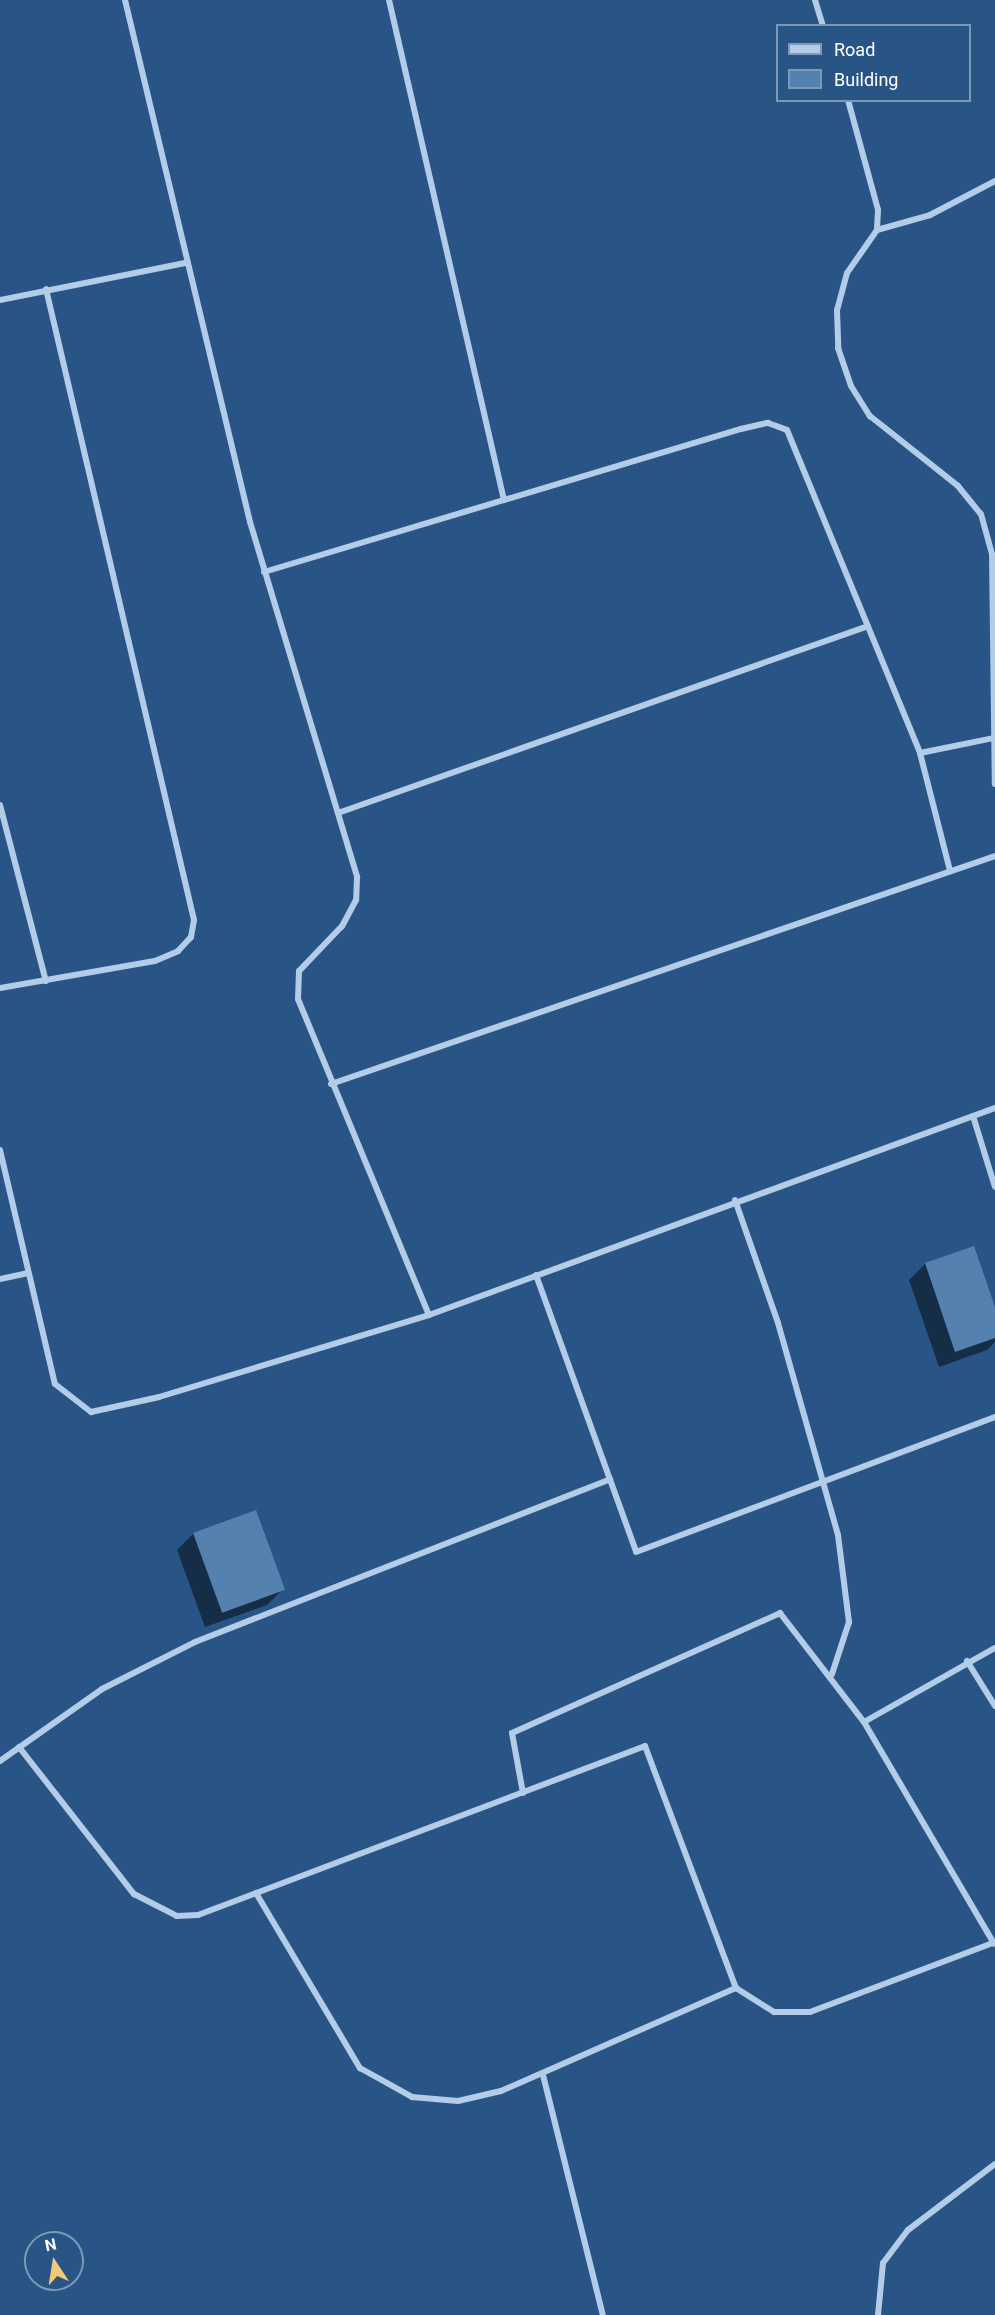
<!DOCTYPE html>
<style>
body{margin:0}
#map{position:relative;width:995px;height:2315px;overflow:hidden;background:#285586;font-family:Roboto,sans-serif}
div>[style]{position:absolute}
.shadow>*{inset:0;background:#0007}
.building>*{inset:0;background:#5581af;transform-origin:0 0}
.street>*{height:6px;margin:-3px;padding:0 3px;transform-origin:3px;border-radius:3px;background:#b3cde8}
span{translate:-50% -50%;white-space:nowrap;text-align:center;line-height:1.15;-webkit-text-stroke:4.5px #285586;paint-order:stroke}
.legend{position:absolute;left:776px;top:24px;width:195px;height:78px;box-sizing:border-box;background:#285586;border:2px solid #7e99b6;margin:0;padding:8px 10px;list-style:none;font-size:18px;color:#fff}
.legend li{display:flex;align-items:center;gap:12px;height:30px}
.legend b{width:30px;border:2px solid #7e99b6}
.north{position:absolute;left:24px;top:2231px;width:60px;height:60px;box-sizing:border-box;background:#285586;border:2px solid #7e99b6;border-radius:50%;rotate:348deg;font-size:16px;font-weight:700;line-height:24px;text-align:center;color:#fff}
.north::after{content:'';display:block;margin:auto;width:21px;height:27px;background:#f0c979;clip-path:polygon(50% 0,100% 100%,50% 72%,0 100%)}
</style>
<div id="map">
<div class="shadow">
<i style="clip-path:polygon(973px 1248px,995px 1312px,995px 1342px,987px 1350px,939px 1367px,909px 1280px,925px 1264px)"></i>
<i style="clip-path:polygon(255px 1512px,283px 1589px,267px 1605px,205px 1627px,177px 1550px,193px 1534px)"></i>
</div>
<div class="building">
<i style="clip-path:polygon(974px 1246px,995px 1307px,995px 1338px,955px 1352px,925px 1263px)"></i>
<i style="left:256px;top:1510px;width:85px;height:67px;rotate:70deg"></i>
</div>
<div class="street">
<i style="left:125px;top:0;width:537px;rotate:76.53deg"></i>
<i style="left:250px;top:522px;width:371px;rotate:73.2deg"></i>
<i style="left:357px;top:877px;width:23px;rotate:92deg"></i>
<i style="left:356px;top:900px;width:30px;rotate:118deg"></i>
<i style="left:342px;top:926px;width:62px;rotate:133.7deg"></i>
<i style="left:299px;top:971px;width:28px;rotate:92deg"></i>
<i style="left:298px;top:999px;width:342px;rotate:67.5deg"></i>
<i style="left:389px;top:0;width:513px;rotate:77.05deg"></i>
<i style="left:815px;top:0;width:27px;rotate:73deg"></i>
<i style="left:848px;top:100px;width:114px;rotate:74.7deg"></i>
<i style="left:878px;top:210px;width:20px;rotate:93deg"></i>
<i style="left:877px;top:230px;width:52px;rotate:124.9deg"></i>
<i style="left:847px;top:273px;width:38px;rotate:105deg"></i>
<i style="left:837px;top:310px;width:38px;rotate:88deg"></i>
<i style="left:838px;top:348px;width:40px;rotate:71.1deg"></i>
<i style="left:851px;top:386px;width:36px;rotate:58deg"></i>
<i style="left:870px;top:416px;width:112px;rotate:38.5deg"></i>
<i style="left:958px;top:486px;width:36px;rotate:51deg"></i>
<i style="left:981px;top:514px;width:41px;rotate:74.6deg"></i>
<i style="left:992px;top:554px;width:230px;rotate:89.3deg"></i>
<i style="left:877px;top:230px;width:55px;rotate:-15.8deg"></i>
<i style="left:930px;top:215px;width:73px;rotate:-27.6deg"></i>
<i style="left:0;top:300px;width:190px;rotate:-11.3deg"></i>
<i style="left:264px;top:572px;width:498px;rotate:-16.7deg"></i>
<i style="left:741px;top:429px;width:28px;rotate:-13deg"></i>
<i style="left:768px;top:423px;width:20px;rotate:20deg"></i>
<i style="left:787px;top:430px;width:349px;rotate:67.6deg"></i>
<i style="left:920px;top:753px;width:122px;rotate:75.7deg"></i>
<i style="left:920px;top:753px;width:76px;rotate:-11.5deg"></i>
<i style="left:0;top:805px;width:182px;rotate:75.4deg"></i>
<i style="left:338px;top:813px;width:562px;rotate:-19.43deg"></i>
<i style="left:0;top:988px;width:157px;rotate:-9.9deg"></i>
<i style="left:155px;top:961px;width:25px;rotate:-23deg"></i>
<i style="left:178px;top:951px;width:19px;rotate:-47deg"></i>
<i style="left:191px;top:937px;width:17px;rotate:-80deg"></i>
<i style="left:194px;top:920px;width:648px;rotate:-103.2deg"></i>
<i style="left:331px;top:1084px;width:702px;rotate:-18.95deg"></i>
<i style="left:973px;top:1116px;width:74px;rotate:72.8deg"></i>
<i style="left:0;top:1150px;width:240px;rotate:76.8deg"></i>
<i style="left:55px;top:1384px;width:46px;rotate:37.9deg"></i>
<i style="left:91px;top:1412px;width:70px;rotate:-12.4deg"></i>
<i style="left:159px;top:1397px;width:282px;rotate:-16.9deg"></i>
<i style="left:429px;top:1315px;width:603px;rotate:-20.09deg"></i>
<i style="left:735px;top:1200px;width:130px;rotate:70.7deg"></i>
<i style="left:778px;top:1323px;width:220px;rotate:74.2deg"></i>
<i style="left:838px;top:1535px;width:88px;rotate:82.8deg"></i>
<i style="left:849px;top:1622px;width:55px;rotate:108.1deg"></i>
<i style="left:536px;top:1275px;width:294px;rotate:70.1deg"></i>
<i style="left:636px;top:1552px;width:384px;rotate:-20.6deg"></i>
<i style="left:0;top:1279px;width:29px;rotate:-12deg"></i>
<i style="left:967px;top:1661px;width:53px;rotate:58.1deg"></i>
<i style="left:864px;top:1722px;width:150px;rotate:-29.5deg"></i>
<i style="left:19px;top:1747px;width:187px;rotate:52deg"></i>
<i style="left:134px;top:1894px;width:48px;rotate:27.1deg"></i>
<i style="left:177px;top:1916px;width:21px;rotate:-3deg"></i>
<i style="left:198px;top:1915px;width:478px;rotate:-20.7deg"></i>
<i style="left:645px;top:1746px;width:259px;rotate:69.4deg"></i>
<i style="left:736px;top:1988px;width:45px;rotate:32.3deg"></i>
<i style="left:774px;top:2012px;width:36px"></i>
<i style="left:810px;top:2012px;width:196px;rotate:-20.7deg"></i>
<i style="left:0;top:1761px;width:125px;rotate:-35.2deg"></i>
<i style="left:102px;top:1689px;width:104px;rotate:-26.8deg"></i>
<i style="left:195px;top:1642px;width:446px;rotate:-21.4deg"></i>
<i style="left:523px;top:1793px;width:61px;rotate:-100.4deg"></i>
<i style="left:512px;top:1733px;width:294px;rotate:-24.1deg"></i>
<i style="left:780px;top:1613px;width:138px;rotate:52.4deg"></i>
<i style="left:864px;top:1722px;width:257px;rotate:59.6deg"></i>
<i style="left:256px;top:1893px;width:204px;rotate:59.3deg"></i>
<i style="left:360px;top:2068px;width:60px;rotate:29.1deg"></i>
<i style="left:412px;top:2097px;width:46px;rotate:5deg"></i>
<i style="left:458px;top:2101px;width:44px;rotate:-13.1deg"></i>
<i style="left:501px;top:2091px;width:257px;rotate:-23.7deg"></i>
<i style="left:543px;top:2075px;width:247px;rotate:76deg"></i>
<i style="left:878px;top:2315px;width:52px;rotate:-84.5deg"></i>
<i style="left:883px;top:2263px;width:41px;rotate:-52.9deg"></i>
<i style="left:908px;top:2230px;width:109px;rotate:-37.2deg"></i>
</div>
<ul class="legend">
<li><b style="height:8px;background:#b3cde8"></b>Road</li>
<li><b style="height:16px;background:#5581af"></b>Building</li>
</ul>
<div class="north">N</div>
</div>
